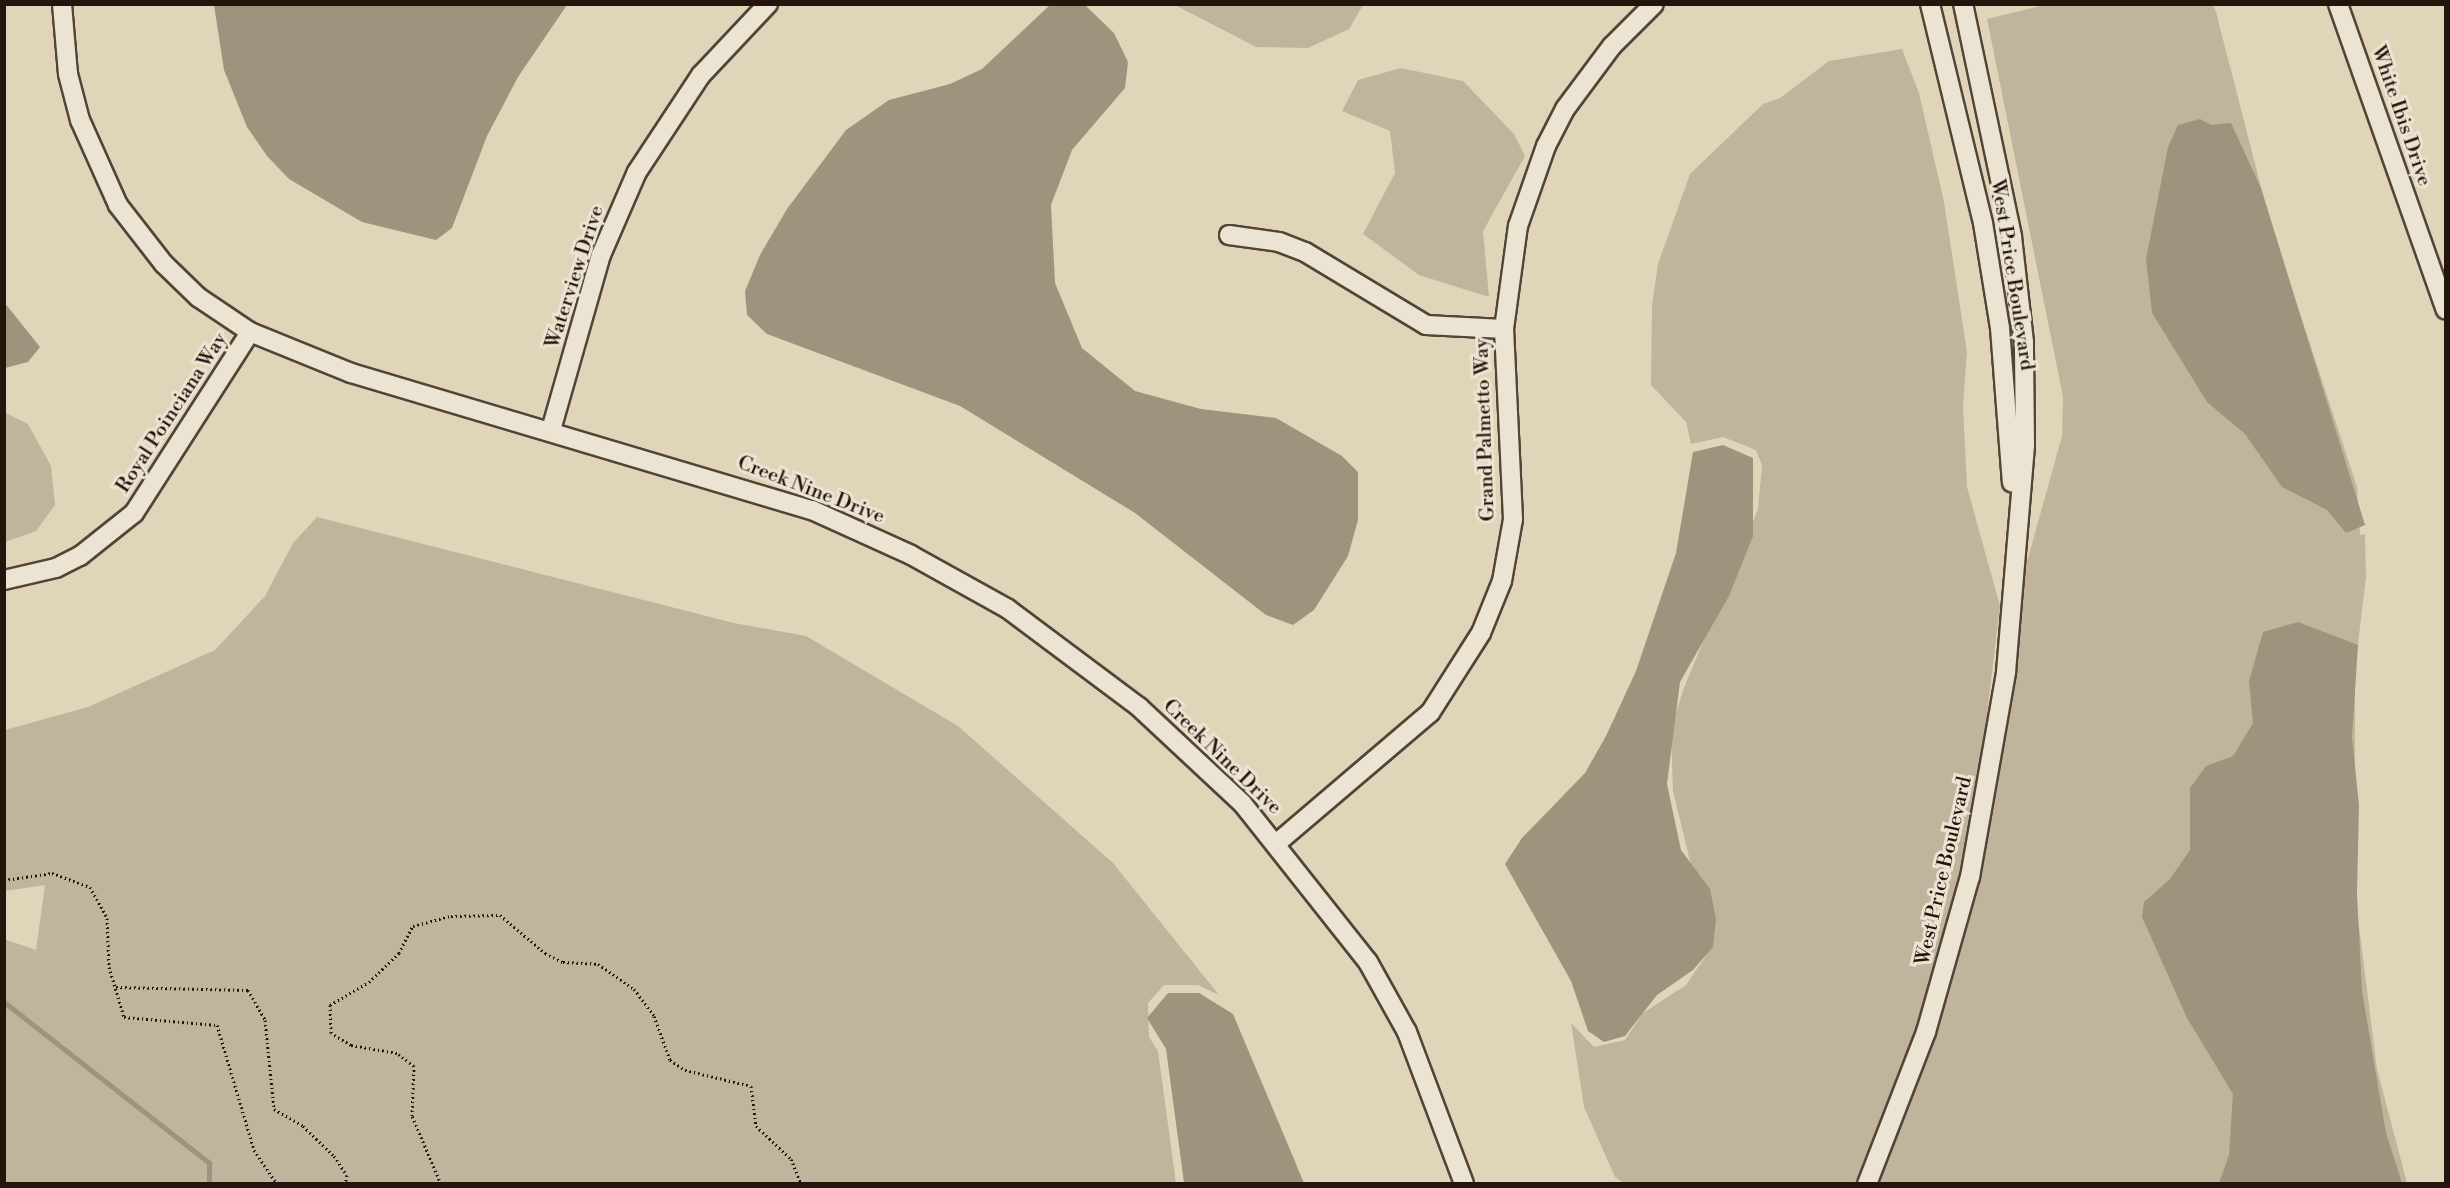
<!DOCTYPE html>
<style>
body{margin:0}
#map{position:relative;width:2450px;height:1188px;overflow:hidden;background:#e1d5b9;font-family:"Libre Bodoni",serif}
div>[style]{position:absolute}
.green>*{inset:0;background:#c1b49c}
.water>*{inset:0;background:#a0937e}
.stream>*{height:5px;margin:-2.5px;padding:0 2.5px;transform-origin:2.5px;border-radius:2.5px;background:#a0937e}
.path>*{height:3px;margin-top:-1.5px;transform-origin:0;background:repeating-linear-gradient(90deg,#23140c 0 1.5px,transparent 0 4.5px)}
.roads{filter:drop-shadow(2px 0 #524437) drop-shadow(-2px 0 #524437) drop-shadow(0 2px #524437) drop-shadow(0 -2px #524437)}
.minor>*{height:18px;margin:-9px;padding:0 9px;transform-origin:9px;border-radius:9px;background:#ece4d2}
span{translate:-50% -50%;white-space:nowrap;text-align:center;line-height:1.15;-webkit-text-stroke:6px #ece4d2;paint-order:stroke}
.street-label{font-size:20px;color:#23140c}
.frame{position:absolute;inset:0;border:6px solid #23140c;pointer-events:none}
</style>
<div id="map">
<div class="green">
<i style="clip-path:polygon(1175px 5px,1363px 5px,1349px 29px,1308px 48px,1256px 47px)"></i>
<i style="clip-path:polygon(2044px 5px,2213px 5px,2216px 12px,2270px 222px,2357px 487px,2360px 535px,2365px 534px,2366px 577px,2355px 670px,2355px 895px,2377px 1069px,2407px 1183px,1879px 1184px,1936px 1035px,1980px 879px,2016px 674px,2025px 569px,2062px 436px,2063px 397px,1987px 19px)"></i>
<i style="clip-path:polygon(1902px 49px,1919px 93px,1944px 202px,1967px 352px,1963px 406px,1967px 487px,2000px 606px,1979px 780px,1960px 874px,1916px 1028px,1855px 1183px,1625px 1184px,1615px 1177px,1584px 1107px,1571px 1023px,1594px 1047px,1625px 1040px,1643px 1013px,1686px 985px,1711px 948px,1673px 791px,1671px 731px,1683px 690px,1758px 509px,1762px 465px,1756px 450px,1723px 437px,1691px 444px,1686px 422px,1651px 385px,1652px 306px,1658px 264px,1690px 174px,1763px 104px,1780px 98px,1829px 61px)"></i>
<i style="clip-path:polygon(1401px 68px,1463px 81px,1514px 134px,1525px 156px,1483px 231px,1489px 297px,1419px 275px,1363px 234px,1395px 173px,1390px 131px,1342px 111px,1358px 80px)"></i>
<i style="clip-path:polygon(4px 412px,28px 424px,51px 466px,55px 505px,36px 531px,5px 542px)"></i>
<i style="clip-path:polygon(317px 517px,734px 623px,806px 636px,958px 726px,1113px 863px,1219px 995px,1198px 985px,1164px 985px,1148px 1003px,1149px 1037px,1158px 1051px,1176px 1183px,5px 1184px,4px 939px,36px 950px,45px 885px,5px 891px,5px 730px,88px 707px,215px 650px,265px 596px,293px 543px)"></i>
</div>
<div class="water">
<i style="clip-path:polygon(1051px 4px,1086px 6px,1114px 33px,1128px 62px,1125px 88px,1072px 150px,1051px 205px,1055px 283px,1082px 348px,1135px 391px,1201px 409px,1276px 418px,1342px 456px,1358px 472px,1358px 520px,1348px 556px,1314px 610px,1293px 625px,1266px 615px,1135px 513px,960px 406px,767px 334px,747px 315px,745px 291px,760px 255px,787px 209px,846px 130px,889px 100px,950px 84px,982px 69px)"></i>
<i style="clip-path:polygon(214px 5px,214px 4px,567px 5px,518px 77px,487px 136px,452px 228px,436px 240px,362px 222px,289px 179px,267px 156px,247px 127px,224px 70px)"></i>
<i style="clip-path:polygon(2200px 119px,2211px 125px,2231px 123px,2261px 188px,2365px 525px,2346px 533px,2327px 510px,2282px 487px,2245px 434px,2207px 402px,2152px 313px,2146px 259px,2168px 147px,2178px 125px)"></i>
<i style="clip-path:polygon(4px 302px,40px 347px,28px 362px,5px 368px)"></i>
<i style="clip-path:polygon(1723px 445px,1753px 458px,1753px 536px,1729px 596px,1680px 682px,1667px 784px,1681px 850px,1710px 889px,1716px 919px,1713px 947px,1693px 970px,1657px 995px,1625px 1036px,1604px 1042px,1588px 1031px,1571px 981px,1505px 864px,1522px 838px,1585px 773px,1606px 736px,1636px 671px,1676px 553px,1693px 452px)"></i>
<i style="clip-path:polygon(2298px 622px,2358px 645px,2352px 737px,2359px 805px,2357px 894px,2362px 991px,2386px 1133px,2402px 1183px,2219px 1183px,2229px 1155px,2233px 1094px,2187px 1018px,2142px 917px,2144px 902px,2170px 879px,2190px 850px,2190px 788px,2206px 766px,2233px 756px,2253px 723px,2249px 681px,2263px 632px)"></i>
<i style="clip-path:polygon(1168px 993px,1199px 993px,1233px 1014px,1304px 1183px,1184px 1183px,1166px 1049px,1147px 1018px)"></i>
</div>
<div class="stream">
<i style="left:4px;top:1002px;width:261px;rotate:38.1deg"></i>
<i style="left:209px;top:1163px;width:21px;rotate:90deg"></i>
</div>
<div class="path">
<i style="left:4px;top:880px;width:49px;rotate:-8.3deg"></i>
<i style="left:52px;top:873px;width:40px;rotate:20.2deg"></i>
<i style="left:90px;top:887px;width:35px;rotate:61deg"></i>
<i style="left:107px;top:918px;width:49px;rotate:87.7deg"></i>
<i style="left:109px;top:967px;width:52px;rotate:73.3deg"></i>
<i style="left:124px;top:1017px;width:93px;rotate:4.9deg"></i>
<i style="left:217px;top:1025px;width:130px;rotate:73.5deg"></i>
<i style="left:254px;top:1150px;width:41px;rotate:55.9deg"></i>
<i style="left:116px;top:987px;width:132px;rotate:1.3deg"></i>
<i style="left:248px;top:990px;width:34px;rotate:60deg"></i>
<i style="left:265px;top:1020px;width:89px;rotate:84.2deg"></i>
<i style="left:274px;top:1109px;width:34px;rotate:30deg"></i>
<i style="left:303px;top:1126px;width:43px;rotate:44.1deg"></i>
<i style="left:334px;top:1156px;width:23px;rotate:56deg"></i>
<i style="left:347px;top:1175px;width:9px;rotate:103deg"></i>
<i style="left:441px;top:1184px;width:74px;rotate:-113.1deg"></i>
<i style="left:412px;top:1116px;width:50px;rotate:-87.7deg"></i>
<i style="left:414px;top:1066px;width:21px;rotate:-143deg"></i>
<i style="left:397px;top:1053px;width:47px;rotate:-170.1deg"></i>
<i style="left:351px;top:1045px;width:23px;rotate:-149deg"></i>
<i style="left:331px;top:1033px;width:28px;rotate:-92deg"></i>
<i style="left:330px;top:1005px;width:45px;rotate:-30.5deg"></i>
<i style="left:369px;top:982px;width:42px;rotate:-44deg"></i>
<i style="left:399px;top:953px;width:30px;rotate:-63deg"></i>
<i style="left:413px;top:926px;width:39px;rotate:-15deg"></i>
<i style="left:451px;top:916px;width:49px;rotate:-1.2deg"></i>
<i style="left:500px;top:915px;width:59px;rotate:40.2deg"></i>
<i style="left:545px;top:953px;width:20px;rotate:27deg"></i>
<i style="left:563px;top:962px;width:35px;rotate:3deg"></i>
<i style="left:598px;top:964px;width:44px;rotate:34.8deg"></i>
<i style="left:634px;top:989px;width:34px;rotate:53deg"></i>
<i style="left:654px;top:1016px;width:47px;rotate:70deg"></i>
<i style="left:670px;top:1060px;width:18px;rotate:34deg"></i>
<i style="left:685px;top:1070px;width:68px;rotate:13.6deg"></i>
<i style="left:751px;top:1086px;width:40px;rotate:82.9deg"></i>
<i style="left:756px;top:1126px;width:48px;rotate:43.3deg"></i>
<i style="left:791px;top:1159px;width:27px;rotate:68deg"></i>
</div>
<div class="roads">
<div class="minor">
<i style="left:62px;top:4px;width:70px;rotate:85.1deg"></i>
<i style="left:68px;top:74px;width:48px;rotate:75.4deg"></i>
<i style="left:80px;top:120px;width:93px;rotate:65.9deg"></i>
<i style="left:118px;top:205px;width:75px;rotate:52.1deg"></i>
<i style="left:164px;top:264px;width:47px;rotate:44.1deg"></i>
<i style="left:198px;top:297px;width:63px;rotate:33.9deg"></i>
<i style="left:250px;top:332px;width:109px;rotate:22.1deg"></i>
<i style="left:351px;top:373px;width:481px;rotate:16.6deg"></i>
<i style="left:812px;top:510px;width:109px;rotate:24.4deg"></i>
<i style="left:911px;top:555px;width:111px;rotate:29.1deg"></i>
<i style="left:1008px;top:609px;width:164px;rotate:36.8deg"></i>
<i style="left:1139px;top:707px;width:141px;rotate:43deg"></i>
<i style="left:1242px;top:803px;width:203px;rotate:51.6deg"></i>
<i style="left:1368px;top:962px;width:80px;rotate:60.9deg"></i>
<i style="left:1407px;top:1032px;width:162px;rotate:69.4deg"></i>
<i style="left:1930px;top:4px;width:225px;rotate:76.4deg"></i>
<i style="left:1983px;top:223px;width:106px;rotate:80.8deg"></i>
<i style="left:2000px;top:328px;width:155px;rotate:85.6deg"></i>
<i style="left:2338px;top:4px;width:324px;rotate:70.6deg"></i>
<i style="left:1229px;top:235px;width:50px;rotate:8deg"></i>
<i style="left:1279px;top:242px;width:28px;rotate:21deg"></i>
<i style="left:1305px;top:252px;width:141px;rotate:31.1deg"></i>
<i style="left:1426px;top:325px;width:78px;rotate:2.9deg"></i>
<i style="left:551px;top:430px;width:182px;rotate:-74.1deg"></i>
<i style="left:601px;top:255px;width:90px;rotate:-66.6deg"></i>
<i style="left:637px;top:172px;width:116px;rotate:-56.6deg"></i>
<i style="left:701px;top:75px;width:98px;rotate:-46.7deg"></i>
<i style="left:4px;top:580px;width:53px;rotate:-13deg"></i>
<i style="left:56px;top:568px;width:27px;rotate:-27deg"></i>
<i style="left:80px;top:556px;width:69px;rotate:-38.5deg"></i>
<i style="left:134px;top:513px;width:215px;rotate:-57.3deg"></i>
<i style="left:1277px;top:843px;width:201px;rotate:-40.4deg"></i>
<i style="left:1430px;top:713px;width:95px;rotate:-57.5deg"></i>
<i style="left:1481px;top:633px;width:56px;rotate:-68deg"></i>
<i style="left:1502px;top:581px;width:63px;rotate:-79.9deg"></i>
<i style="left:1513px;top:519px;width:190px;rotate:-92.7deg"></i>
<i style="left:1504px;top:329px;width:104px;rotate:-82.3deg"></i>
<i style="left:1518px;top:226px;width:85px;rotate:-70.7deg"></i>
<i style="left:1546px;top:146px;width:42px;rotate:-62.8deg"></i>
<i style="left:1565px;top:109px;width:79px;rotate:-53.3deg"></i>
<i style="left:1612px;top:46px;width:59px;rotate:-45deg"></i>
<i style="left:1867px;top:1184px;width:163px;rotate:-68.8deg"></i>
<i style="left:1926px;top:1032px;width:161px;rotate:-74.2deg"></i>
<i style="left:1970px;top:877px;width:208px;rotate:-80deg"></i>
<i style="left:2006px;top:672px;width:228px;rotate:-85.2deg"></i>
<i style="left:2025px;top:445px;width:103px;rotate:-90.6deg"></i>
<i style="left:2024px;top:342px;width:107px;rotate:-96.5deg"></i>
<i style="left:2012px;top:236px;width:237px;rotate:-101.9deg"></i>
</div>
</div>
<div class="street-label">
<span style="left:2401px;top:116px;rotate:71deg">White Ibis Drive</span>
<span style="left:2012px;top:275px;rotate:81deg">West Price Boulevard</span>
<span style="left:575px;top:277px;rotate:-72deg">Waterview Drive</span>
<span style="left:172px;top:413px;rotate:-57deg">Royal Poinciana Way</span>
<span style="left:1485px;top:430px;rotate:-92deg">Grand Palmetto Way</span>
<span style="left:811px;top:490px;rotate:21deg">Creek Nine Drive</span>
<span style="left:1222px;top:757px;rotate:44deg">Creek Nine Drive</span>
<span style="left:1944px;top:871px;rotate:-77deg">West Price Boulevard</span>
</div>
<div class="frame"></div>
</div>
